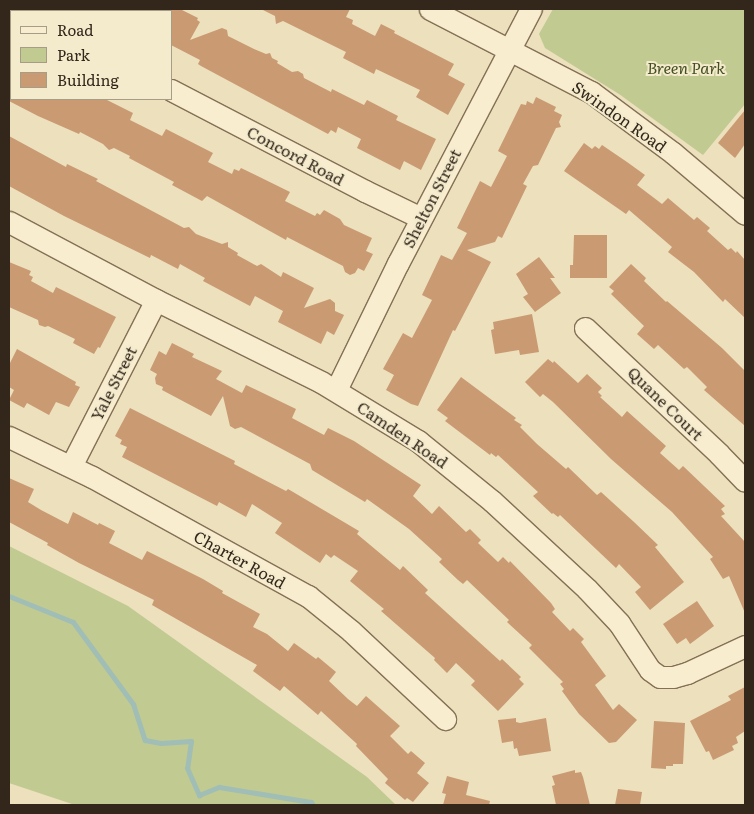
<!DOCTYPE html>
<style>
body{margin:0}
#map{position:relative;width:754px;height:814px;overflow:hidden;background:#ece0bd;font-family:Literata,serif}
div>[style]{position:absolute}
.green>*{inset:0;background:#c1ca91}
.stream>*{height:5px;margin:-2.5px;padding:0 2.5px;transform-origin:2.5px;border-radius:2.5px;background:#a0beb6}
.building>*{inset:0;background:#ca9a73}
.roads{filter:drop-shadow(1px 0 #847056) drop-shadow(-1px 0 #847056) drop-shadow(0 1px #847056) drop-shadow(0 -1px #847056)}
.minor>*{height:21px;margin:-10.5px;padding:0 10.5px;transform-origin:10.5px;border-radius:10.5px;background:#f8edcf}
span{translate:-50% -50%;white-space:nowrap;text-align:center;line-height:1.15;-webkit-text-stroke:4px #f4eacc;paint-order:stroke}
.park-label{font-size:16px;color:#424f22;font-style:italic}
.street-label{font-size:16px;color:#33271b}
.frame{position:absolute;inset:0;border:10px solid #33271b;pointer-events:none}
.legend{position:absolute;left:10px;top:10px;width:162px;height:90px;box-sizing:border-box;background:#f4eacc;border:1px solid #a79c85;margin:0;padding:6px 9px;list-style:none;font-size:15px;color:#33271b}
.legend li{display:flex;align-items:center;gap:10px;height:25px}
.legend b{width:25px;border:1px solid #a79c85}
</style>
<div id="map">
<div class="green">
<i style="clip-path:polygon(553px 9px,745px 9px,745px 104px,703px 155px,619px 94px,545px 48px,539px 34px)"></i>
<i style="clip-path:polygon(9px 546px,128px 606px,367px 777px,396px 805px,75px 805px,9px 783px)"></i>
</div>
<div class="stream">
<i style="left:9px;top:596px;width:69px;rotate:22.1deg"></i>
<i style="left:73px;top:622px;width:102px;rotate:53.8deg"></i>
<i style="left:133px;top:704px;width:38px;rotate:72deg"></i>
<i style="left:145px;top:740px;width:16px;rotate:11deg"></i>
<i style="left:161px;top:743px;width:30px;rotate:-4deg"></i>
<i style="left:191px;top:741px;width:27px;rotate:98deg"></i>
<i style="left:187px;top:768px;width:30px;rotate:66deg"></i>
<i style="left:199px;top:795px;width:22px;rotate:-22deg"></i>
<i style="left:219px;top:787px;width:93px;rotate:9.3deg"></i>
<i style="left:311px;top:802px;width:4px;rotate:56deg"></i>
</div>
<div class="building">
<i style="clip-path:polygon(171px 9px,180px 9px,198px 18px,197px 20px,200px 22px,190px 40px,222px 28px,227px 30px,228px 36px,254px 49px,266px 54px,270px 53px,272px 58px,278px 61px,277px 63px,292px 72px,298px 71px,303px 74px,304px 78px,331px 92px,332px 89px,364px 105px,367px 100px,398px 116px,396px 120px,436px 139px,421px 170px,404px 161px,400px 170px,357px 148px,361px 139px,338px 127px,336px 133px,331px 130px,328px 134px,201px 66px,198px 64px,200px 60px,171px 45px)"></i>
<i style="clip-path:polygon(261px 9px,350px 9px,346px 17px,353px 20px,352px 24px,375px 36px,381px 24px,395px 31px,394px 33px,454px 64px,448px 75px,465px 84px,448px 115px,416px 97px,420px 90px,376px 69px,374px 74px,343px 58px,346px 52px,283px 21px,276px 24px,275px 16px)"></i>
<i style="clip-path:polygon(536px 97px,556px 107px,554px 111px,562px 115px,559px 122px,561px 127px,556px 128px,538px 165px,533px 166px,523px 184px,527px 186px,502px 238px,498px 236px,495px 242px,467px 250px,491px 262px,455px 331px,453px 330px,418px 406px,411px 404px,386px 390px,394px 375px,383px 369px,403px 333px,412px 338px,432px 300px,422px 295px,441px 255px,452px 260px,467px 233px,457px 228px,480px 181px,491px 187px,507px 156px,498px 151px,521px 104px,526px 105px,527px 101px,533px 104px)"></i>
<i style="clip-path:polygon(9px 99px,105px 99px,133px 113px,130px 120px,162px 136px,166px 129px,213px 153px,208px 162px,232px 174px,234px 169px,239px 171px,241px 168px,290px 192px,285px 201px,315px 216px,317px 213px,320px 215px,324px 210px,340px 219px,344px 225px,372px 238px,366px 251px,373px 254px,364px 271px,358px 268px,355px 273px,350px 275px,345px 272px,343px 266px,287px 237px,286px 240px,207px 196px,202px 201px,172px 185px,174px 182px,129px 158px,130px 156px,114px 148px,109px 150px,103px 144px,80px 132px,79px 134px,38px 116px,9px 101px)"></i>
<i style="clip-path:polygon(745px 110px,745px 144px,735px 158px,718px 143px)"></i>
<i style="clip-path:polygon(9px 136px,66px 167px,67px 164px,98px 179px,96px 181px,184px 228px,189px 227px,196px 234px,222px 244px,228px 242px,228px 247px,238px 253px,237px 255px,257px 266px,261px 264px,281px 277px,283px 272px,314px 288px,304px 308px,330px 299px,335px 303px,335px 311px,344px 315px,334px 335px,327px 331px,321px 344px,278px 322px,283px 311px,255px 296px,250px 306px,203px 281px,205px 278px,180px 264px,178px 269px,151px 255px,150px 258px,64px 216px,9px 186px)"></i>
<i style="clip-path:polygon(584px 143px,592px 149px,595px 146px,599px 149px,602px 145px,627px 162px,645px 175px,637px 185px,662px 204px,668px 198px,694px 220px,697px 217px,710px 228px,707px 231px,728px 250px,731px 248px,736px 253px,737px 251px,745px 260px,745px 318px,725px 299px,723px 302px,694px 272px,668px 252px,672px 247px,629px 210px,626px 214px,564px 171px)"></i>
<i style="clip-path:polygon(574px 235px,607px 235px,607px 278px,570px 278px,570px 265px,573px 265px)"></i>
<i style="clip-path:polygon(539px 257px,555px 278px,550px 278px,561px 293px,535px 312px,523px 297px,528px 294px,516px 274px)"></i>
<i style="clip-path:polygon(9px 262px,31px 271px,29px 275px,33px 277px,31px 281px,53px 293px,56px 287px,116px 317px,100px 348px,98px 347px,94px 354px,73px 343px,75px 339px,48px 326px,45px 327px,39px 325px,38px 320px,9px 307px)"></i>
<i style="clip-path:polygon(631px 264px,646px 278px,644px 281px,666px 302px,667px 301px,722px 348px,745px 371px,745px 426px,704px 390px,707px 387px,687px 367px,684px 369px,658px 345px,654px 349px,637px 334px,644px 326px,611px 294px,614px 291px,609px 287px)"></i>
<i style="clip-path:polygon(532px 314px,539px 352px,520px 355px,519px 350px,495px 354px,491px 330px,494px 329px,493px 322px)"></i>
<i style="clip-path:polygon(172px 343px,194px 354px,192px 357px,222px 371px,216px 379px,242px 393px,246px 385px,296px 409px,292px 418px,324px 435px,328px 428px,354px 441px,421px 485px,413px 496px,432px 514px,439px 506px,466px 532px,470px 529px,481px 540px,478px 543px,498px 562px,503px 557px,509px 563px,510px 561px,551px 603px,555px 609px,552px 612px,570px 631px,573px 628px,584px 639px,581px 642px,606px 676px,595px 685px,613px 710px,619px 704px,637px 720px,616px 742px,609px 743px,579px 714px,562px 691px,564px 689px,560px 684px,563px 682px,529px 648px,532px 645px,507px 622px,509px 620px,467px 580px,463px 584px,458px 580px,439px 562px,442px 559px,409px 529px,367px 499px,365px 502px,312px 470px,310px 464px,241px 427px,235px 429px,230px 426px,223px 396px,211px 416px,162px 390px,163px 387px,156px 384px,155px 378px,157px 374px,150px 370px,159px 351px,166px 355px)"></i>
<i style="clip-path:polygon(17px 349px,76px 382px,75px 385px,80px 387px,69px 407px,56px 402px,49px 415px,27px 403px,24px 408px,9px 400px,14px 390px,9px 387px,9px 365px)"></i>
<i style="clip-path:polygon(548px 359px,553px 363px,554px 361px,578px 383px,587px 374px,602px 388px,598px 392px,602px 396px,600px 397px,622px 417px,627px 411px,666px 446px,660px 453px,679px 470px,683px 466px,725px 506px,721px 509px,725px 514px,721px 516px,745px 542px,745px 613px,729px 576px,723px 579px,710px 559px,713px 557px,672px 512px,611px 459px,553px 402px,543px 394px,540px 397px,525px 382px)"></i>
<i style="clip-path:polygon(461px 377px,516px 418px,514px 420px,522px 425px,520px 427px,537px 444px,566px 469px,568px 467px,597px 495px,601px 492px,634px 522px,658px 545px,655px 547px,684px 582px,650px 610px,635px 592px,641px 587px,619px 564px,616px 568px,560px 515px,558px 517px,553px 513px,552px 514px,533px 496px,538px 492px,498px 455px,496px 457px,491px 453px,490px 455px,445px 421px,448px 418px,437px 410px)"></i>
<i style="clip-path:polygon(130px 408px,235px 461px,234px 464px,286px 491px,288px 489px,359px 531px,357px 534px,400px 570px,403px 566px,428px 590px,425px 593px,500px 661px,502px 659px,521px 677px,519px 679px,524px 684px,498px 711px,471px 685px,475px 681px,456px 663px,447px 673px,434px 660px,435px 658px,381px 611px,384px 609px,350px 581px,358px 571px,334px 555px,331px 558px,326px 554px,320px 563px,275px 533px,282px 523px,252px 504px,246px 517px,219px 502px,217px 506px,122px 457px,127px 447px,120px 444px,122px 440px,115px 436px)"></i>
<i style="clip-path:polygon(9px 478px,34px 489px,28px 502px,41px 510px,68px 524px,73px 512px,98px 525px,99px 523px,115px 531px,109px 543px,142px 560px,147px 551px,203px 579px,223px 591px,222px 593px,260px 614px,253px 627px,267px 634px,288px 651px,294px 643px,316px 659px,318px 657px,336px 672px,329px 681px,348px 699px,357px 706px,366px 696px,400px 726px,390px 736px,408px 754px,411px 751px,425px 763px,417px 773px,429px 783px,413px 802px,407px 798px,405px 800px,385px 783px,388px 779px,356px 746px,357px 744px,321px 711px,318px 715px,284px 686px,280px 691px,253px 671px,257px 665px,152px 605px,154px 600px,79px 563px,47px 545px,48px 543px,9px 522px)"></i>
<i style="clip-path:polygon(697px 601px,714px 626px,690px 644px,686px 638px,677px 644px,663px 624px)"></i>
<i style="clip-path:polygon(745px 687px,745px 731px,736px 737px,738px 743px,732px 746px,734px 750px,713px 760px,709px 751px,706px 752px,690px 721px,731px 700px,728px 696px)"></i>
<i style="clip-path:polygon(516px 718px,516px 722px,520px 723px,546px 718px,551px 751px,519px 756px,517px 748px,514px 749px,513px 741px,502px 743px,498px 720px)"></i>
<i style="clip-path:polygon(654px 721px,685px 723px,683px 764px,673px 764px,673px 766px,666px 766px,666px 769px,651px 768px)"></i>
<i style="clip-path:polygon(575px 770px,575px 773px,581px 772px,583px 777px,590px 805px,556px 805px,552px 786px,555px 785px,552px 776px)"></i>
<i style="clip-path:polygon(447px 776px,469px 782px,466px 795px,490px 801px,489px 805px,443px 805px,446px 794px,442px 793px)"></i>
<i style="clip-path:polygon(618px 789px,642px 792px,640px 805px,615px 805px)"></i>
</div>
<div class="roads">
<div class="minor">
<i style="left:20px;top:9px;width:4px;rotate:27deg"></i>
<i style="left:430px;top:9px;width:181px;rotate:27.3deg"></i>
<i style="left:591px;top:92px;width:102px;rotate:36.6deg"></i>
<i style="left:673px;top:153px;width:94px;rotate:40.3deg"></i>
<i style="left:171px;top:90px;width:219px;rotate:27.5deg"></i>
<i style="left:365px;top:191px;width:62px;rotate:25.7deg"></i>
<i style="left:9px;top:222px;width:166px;rotate:28deg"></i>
<i style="left:156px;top:300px;width:184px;rotate:26.4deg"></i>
<i style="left:321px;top:382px;width:114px;rotate:31.3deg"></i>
<i style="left:418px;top:441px;width:95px;rotate:39deg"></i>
<i style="left:492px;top:501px;width:129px;rotate:42.8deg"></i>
<i style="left:587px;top:589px;width:47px;rotate:46.7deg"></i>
<i style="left:619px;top:623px;width:56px;rotate:56.6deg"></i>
<i style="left:650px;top:670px;width:12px;rotate:35deg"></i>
<i style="left:660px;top:677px;width:13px"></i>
<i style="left:673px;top:677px;width:15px;rotate:-16deg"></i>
<i style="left:687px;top:673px;width:64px;rotate:-25deg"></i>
<i style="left:585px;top:328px;width:184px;rotate:43.2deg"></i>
<i style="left:719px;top:454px;width:37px;rotate:46deg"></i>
<i style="left:336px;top:390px;width:141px;rotate:-64deg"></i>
<i style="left:398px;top:263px;width:287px;rotate:-62.4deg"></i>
<i style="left:9px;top:437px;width:92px;rotate:25.7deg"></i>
<i style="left:92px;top:477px;width:247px;rotate:28.9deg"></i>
<i style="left:308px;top:596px;width:55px;rotate:39.1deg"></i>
<i style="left:351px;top:631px;width:129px;rotate:43.1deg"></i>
<i style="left:71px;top:466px;width:186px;rotate:-62.9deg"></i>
</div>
</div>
<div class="park-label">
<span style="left:686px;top:67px">Breen Park</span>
</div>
<div class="street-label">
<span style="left:620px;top:116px;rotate:35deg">Swindon Road</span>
<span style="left:296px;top:155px;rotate:28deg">Concord Road</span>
<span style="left:431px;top:198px;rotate:-63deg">Shelton Street</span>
<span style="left:113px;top:383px;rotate:-63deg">Yale Street</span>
<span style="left:666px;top:403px;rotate:44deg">Quane Court</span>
<span style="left:403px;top:434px;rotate:34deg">Camden Road</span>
<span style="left:240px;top:559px;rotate:29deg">Charter Road</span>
</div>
<div class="frame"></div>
<ul class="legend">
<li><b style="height:6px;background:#f8edcf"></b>Road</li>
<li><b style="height:14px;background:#c1ca91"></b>Park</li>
<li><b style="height:14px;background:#ca9a73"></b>Building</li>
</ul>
</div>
